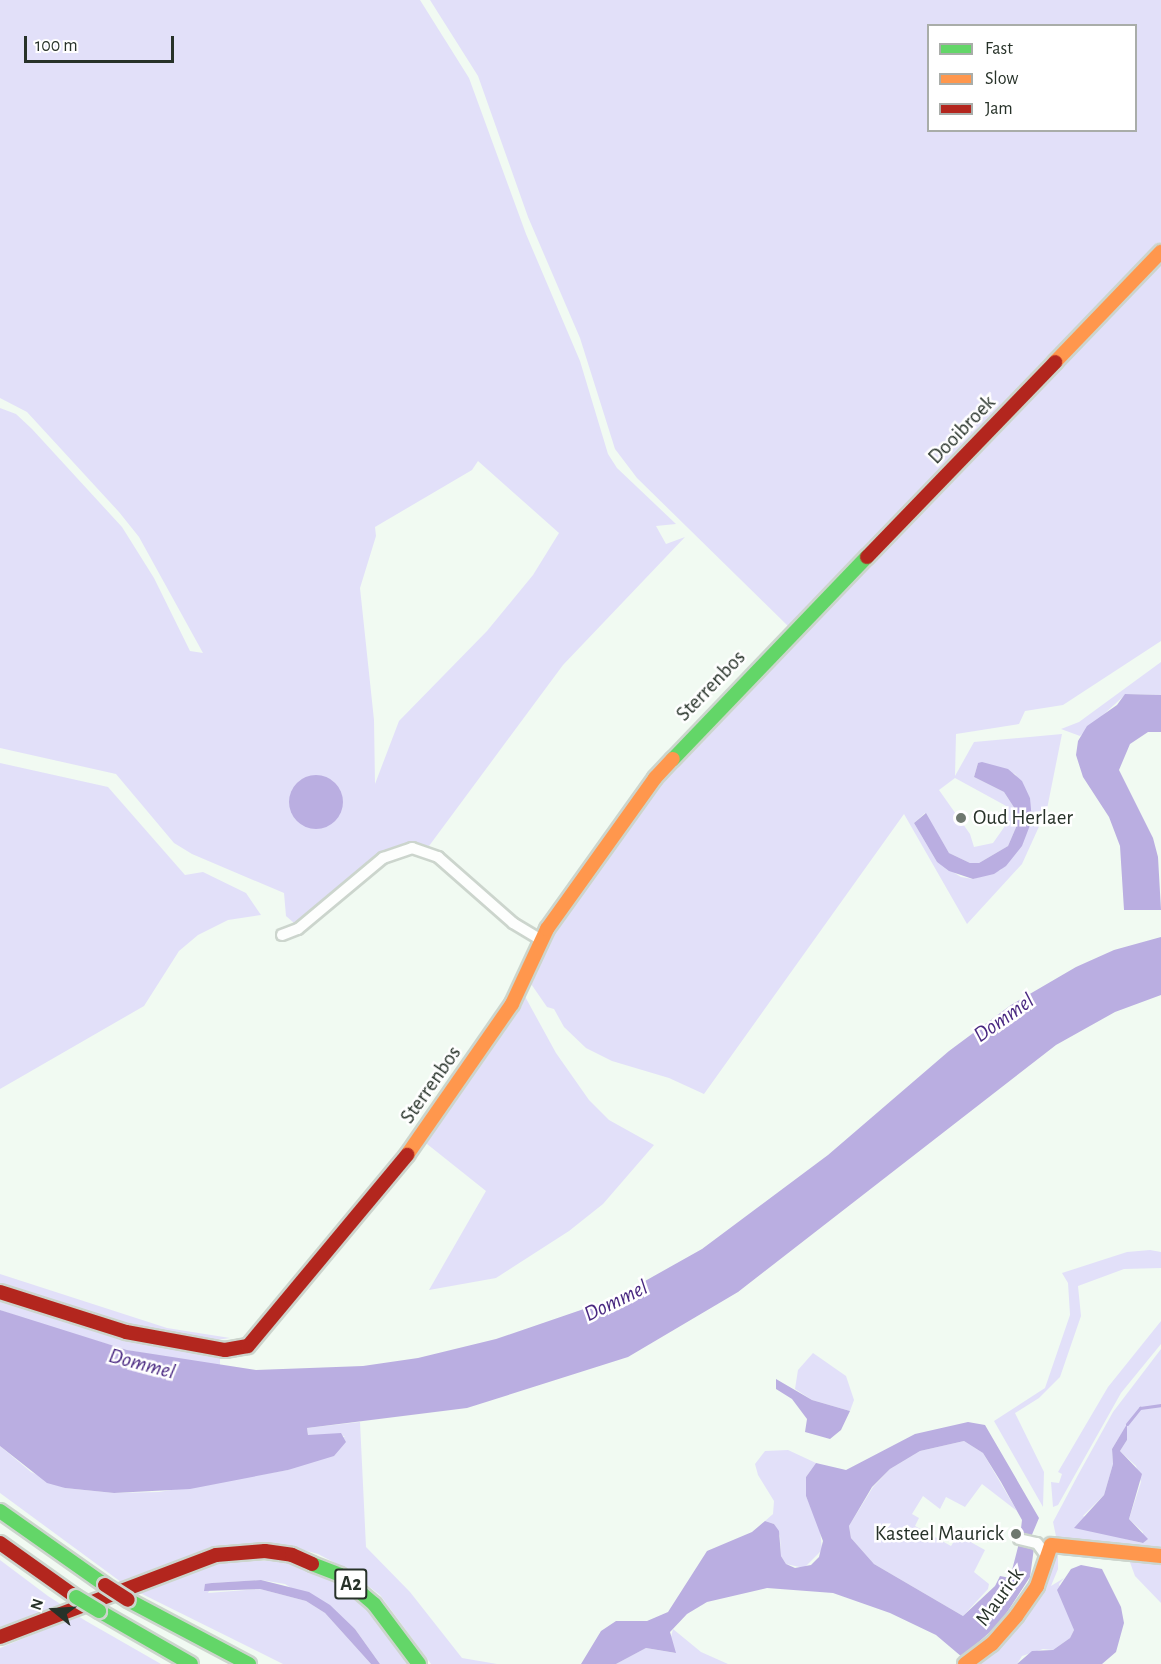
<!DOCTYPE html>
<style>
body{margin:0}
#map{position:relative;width:1161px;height:1664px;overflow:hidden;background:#f1faf2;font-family:"Alegreya Sans",sans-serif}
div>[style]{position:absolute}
.green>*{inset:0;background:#e2e0f9}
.water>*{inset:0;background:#baaee1}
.round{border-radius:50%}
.stream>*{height:3px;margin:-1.5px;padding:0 1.5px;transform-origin:1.5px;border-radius:1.5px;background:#baaee1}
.roads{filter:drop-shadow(2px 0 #ccd5cd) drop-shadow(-2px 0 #ccd5cd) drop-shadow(0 2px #ccd5cd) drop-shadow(0 -2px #ccd5cd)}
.street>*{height:10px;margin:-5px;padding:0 5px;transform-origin:5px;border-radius:5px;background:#fdfefd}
.fast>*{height:14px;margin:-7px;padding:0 7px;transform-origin:7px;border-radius:7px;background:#63d668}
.slow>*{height:14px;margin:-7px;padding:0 7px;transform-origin:7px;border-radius:7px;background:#ff974d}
.jam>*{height:14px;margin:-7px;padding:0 7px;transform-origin:7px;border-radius:7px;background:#b3261e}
.bridges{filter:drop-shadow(2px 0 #ccd5cd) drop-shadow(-2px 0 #ccd5cd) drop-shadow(0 2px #ccd5cd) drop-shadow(0 -2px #ccd5cd)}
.fast-bridge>*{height:14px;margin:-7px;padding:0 7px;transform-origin:7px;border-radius:7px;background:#63d668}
.jam-bridge>*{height:14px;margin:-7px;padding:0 7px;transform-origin:7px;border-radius:7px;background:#b3261e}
.dots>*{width:16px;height:16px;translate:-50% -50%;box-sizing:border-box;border:3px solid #fff;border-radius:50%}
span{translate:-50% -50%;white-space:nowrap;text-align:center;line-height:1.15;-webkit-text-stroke:5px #fff;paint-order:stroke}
.shield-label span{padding:2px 4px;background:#fff;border:2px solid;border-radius:4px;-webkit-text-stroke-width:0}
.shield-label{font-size:20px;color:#273229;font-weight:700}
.street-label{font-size:21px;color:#273229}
.poi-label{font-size:21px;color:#273229}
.left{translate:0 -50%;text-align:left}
.right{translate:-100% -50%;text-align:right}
.water-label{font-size:22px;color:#492881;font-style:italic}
.legend{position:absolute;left:927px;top:24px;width:210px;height:108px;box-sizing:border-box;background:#fff;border:2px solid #a9ada9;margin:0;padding:8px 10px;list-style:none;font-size:18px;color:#273229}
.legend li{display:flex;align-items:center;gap:12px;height:30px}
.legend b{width:30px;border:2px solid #a9ada9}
.north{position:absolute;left:24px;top:1580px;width:60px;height:60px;-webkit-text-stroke:4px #fff;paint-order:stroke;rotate:288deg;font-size:16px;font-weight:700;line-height:24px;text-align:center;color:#273229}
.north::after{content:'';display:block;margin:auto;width:21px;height:27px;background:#273229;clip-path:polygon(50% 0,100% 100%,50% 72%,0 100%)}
.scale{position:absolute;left:24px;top:36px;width:150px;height:27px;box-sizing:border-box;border:3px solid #273229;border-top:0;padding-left:8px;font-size:18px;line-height:21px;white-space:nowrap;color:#273229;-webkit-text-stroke:4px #fff;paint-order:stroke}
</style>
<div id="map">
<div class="green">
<i style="clip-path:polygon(evenodd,0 0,420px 0,469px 78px,526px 234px,580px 361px,608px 454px,617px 468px,676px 524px,656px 526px,666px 544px,685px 537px,563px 665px,429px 846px,413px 842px,382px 851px,294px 923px,286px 916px,284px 893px,192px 854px,174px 843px,116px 774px,0 748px,0 408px,16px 414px,32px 429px,122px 527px,154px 578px,190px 651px,203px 653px,139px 537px,119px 512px,27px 412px,0 398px,0 0,478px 461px,559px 533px,533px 575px,487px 631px,399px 721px,375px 784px,374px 720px,360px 588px,376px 536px,375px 527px,472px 470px,478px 461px)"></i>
<i style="clip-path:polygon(evenodd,430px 0,1161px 0,1161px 242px,789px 627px,637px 478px,615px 449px,580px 338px,528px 217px,478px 76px,430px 0,928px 26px,1136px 26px,1136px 130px,928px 130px,928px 26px)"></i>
<i style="clip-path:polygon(evenodd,1161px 262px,1161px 641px,1063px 705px,1025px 711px,1019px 724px,956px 734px,955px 776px,974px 742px,1062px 734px,1047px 809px,1022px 864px,967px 924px,904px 814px,704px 1094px,669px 1078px,612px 1061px,586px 1048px,564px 1027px,554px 1009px,547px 1007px,529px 981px,543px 949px,640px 799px,1161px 262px,978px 763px,1015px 774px,1030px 798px,1001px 870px,973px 879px,961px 877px,937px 862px,914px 823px,925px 813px,949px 853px,970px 863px,979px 863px,1008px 846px,1017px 825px,1017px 812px,1004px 792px,974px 777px,978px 763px,1161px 262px,955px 778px,1008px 807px,1005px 826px,993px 843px,974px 847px,970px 834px,939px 790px,955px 778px)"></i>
<i style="clip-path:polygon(1161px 662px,1161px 695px,1126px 694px,1080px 736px,1061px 729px,1079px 722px)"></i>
<i style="clip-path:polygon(0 763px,108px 787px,185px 875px,203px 872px,246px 893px,261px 915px,228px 920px,198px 935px,179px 951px,144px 1006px,0 1089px)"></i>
<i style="clip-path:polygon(522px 991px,556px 1053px,589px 1100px,609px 1120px,654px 1145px,603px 1204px,569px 1231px,496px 1278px,429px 1290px,486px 1191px,422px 1140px)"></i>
<i style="clip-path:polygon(1150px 1250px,1161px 1252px,1161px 1268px,1124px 1269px,1078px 1286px,1081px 1316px,1060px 1377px,1039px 1398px,1015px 1413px,1044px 1472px,1043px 1507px,994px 1421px,1045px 1388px,1070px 1315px,1068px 1283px,1062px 1273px,1127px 1252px)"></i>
<i style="clip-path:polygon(0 1274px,167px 1328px,230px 1338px,209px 1341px,141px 1329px,0 1288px)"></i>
<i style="clip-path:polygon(0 1297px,220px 1355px,220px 1367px,127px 1350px,37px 1323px,0 1310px)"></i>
<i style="clip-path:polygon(1161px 1321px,1161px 1344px,1121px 1393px,1058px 1505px,1053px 1507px,1051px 1482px,1059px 1483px,1062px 1474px,1058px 1472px,1108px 1387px)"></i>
<i style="clip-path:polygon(evenodd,1161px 1349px,1161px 1554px,1057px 1541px,1053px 1522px,1078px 1475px,1113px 1412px,1161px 1349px,1127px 1425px,1127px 1440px,1120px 1451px,1136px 1466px,1141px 1482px,1129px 1519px,1143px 1532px,1142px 1543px,1122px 1538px,1083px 1516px,1104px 1495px,1113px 1464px,1112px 1449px,1127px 1425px)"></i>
<i style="clip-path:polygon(813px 1353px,846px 1376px,854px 1400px,850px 1411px,812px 1400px,795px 1389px,798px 1370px)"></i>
<i style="clip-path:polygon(360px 1422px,366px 1547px,410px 1592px,462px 1658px,497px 1664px,431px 1664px,380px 1595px,343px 1567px,318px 1554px,293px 1547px,121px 1582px,0 1493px,0 1446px,31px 1472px,65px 1488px,114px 1493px,159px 1492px,288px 1470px,345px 1436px,308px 1435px,307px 1428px)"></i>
<i style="clip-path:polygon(964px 1441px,983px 1453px,1017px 1511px,982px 1484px,965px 1507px,946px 1497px,940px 1509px,923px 1496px,912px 1514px,919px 1518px,915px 1526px,951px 1546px,958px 1535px,985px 1550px,974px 1572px,989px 1584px,988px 1589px,963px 1616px,874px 1564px,851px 1538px,849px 1526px,873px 1487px,890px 1469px,920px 1451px)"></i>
<i style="clip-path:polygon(788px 1450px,816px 1463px,806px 1477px,806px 1496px,820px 1529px,822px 1550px,804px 1568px,786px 1564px,781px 1556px,780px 1536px,774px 1524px,765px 1521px,773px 1514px,774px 1501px,758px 1475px,755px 1464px,765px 1451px)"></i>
<i style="clip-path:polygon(1127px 1554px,1161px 1559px,1161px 1603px,1135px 1576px)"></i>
<i style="clip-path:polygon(1058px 1555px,1058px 1569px,1051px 1586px,1064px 1578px,1059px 1584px,1074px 1630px,1070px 1638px,1053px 1650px,1043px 1649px,1022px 1656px,1017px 1664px,971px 1664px)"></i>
<i style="clip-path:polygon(0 1560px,48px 1596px,62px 1605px,0 1631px)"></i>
<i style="clip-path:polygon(291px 1560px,356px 1592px,413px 1664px,380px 1664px,355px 1629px,285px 1584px,261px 1580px,213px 1583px,208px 1593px,260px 1589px,306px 1601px,325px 1613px,371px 1664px,283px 1664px,136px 1591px,215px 1562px)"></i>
<i style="clip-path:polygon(78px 1616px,86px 1621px,161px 1664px,0 1664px,0 1648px)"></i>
<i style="clip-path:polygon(673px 1629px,701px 1652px,728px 1664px,616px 1664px,646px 1648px,675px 1653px,670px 1641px)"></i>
</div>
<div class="water">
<i style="clip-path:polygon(1125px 694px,1161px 695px,1161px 732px,1148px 732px,1130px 744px,1119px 770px,1153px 838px,1158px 857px,1161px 910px,1124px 910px,1120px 846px,1109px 817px,1083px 777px,1076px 755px,1078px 741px,1087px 726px,1117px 705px)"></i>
<i style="clip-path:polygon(982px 762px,1008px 769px,1022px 781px,1030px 798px,1032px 820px,1022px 846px,1006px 866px,994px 874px,973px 879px,949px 871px,937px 862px,914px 823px,926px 813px,949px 853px,970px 863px,979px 863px,1008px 846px,1017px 825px,1017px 812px,1004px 792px,974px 777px,978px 763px)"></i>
<i class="round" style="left:289px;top:775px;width:54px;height:54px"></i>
<i style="clip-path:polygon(1161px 937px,1161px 995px,1115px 1012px,1056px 1045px,738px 1292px,628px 1357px,467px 1408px,307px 1428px,308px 1435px,341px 1433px,346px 1442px,334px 1456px,288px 1470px,190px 1489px,114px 1493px,65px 1488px,47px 1483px,0 1446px,0 1310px,127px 1350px,256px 1370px,363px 1366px,418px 1358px,496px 1339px,613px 1299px,702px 1249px,828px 1155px,949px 1051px,1011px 1005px,1076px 967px,1114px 950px)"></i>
<i style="clip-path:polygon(776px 1379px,812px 1400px,850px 1411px,841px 1430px,830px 1439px,805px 1432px,807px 1419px,792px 1399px,776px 1389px)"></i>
<i style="clip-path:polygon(968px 1422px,985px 1425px,1039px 1518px,1031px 1537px,1020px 1537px,1022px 1520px,1001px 1482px,983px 1453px,964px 1441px,920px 1451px,890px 1469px,872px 1487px,849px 1526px,851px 1538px,874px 1564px,963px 1616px,995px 1586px,1000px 1576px,1010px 1578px,1019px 1543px,1034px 1548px,1030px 1577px,1000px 1623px,962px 1657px,936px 1635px,890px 1613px,833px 1593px,767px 1588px,707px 1602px,687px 1614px,670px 1632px,676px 1653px,646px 1648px,616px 1664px,581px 1664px,601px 1631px,616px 1621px,647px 1621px,668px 1612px,707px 1551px,752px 1532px,765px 1521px,774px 1524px,779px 1531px,781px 1556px,786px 1564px,795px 1568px,811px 1565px,819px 1557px,823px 1541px,806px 1496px,806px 1477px,816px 1463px,846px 1470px,915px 1434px)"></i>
<i style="clip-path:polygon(1127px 1424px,1127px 1440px,1120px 1451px,1142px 1474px,1129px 1519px,1148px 1539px,1143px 1543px,1074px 1528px,1104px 1495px,1113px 1464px,1112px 1449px)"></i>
<i style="clip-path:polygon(1081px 1565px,1102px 1569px,1121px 1607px,1124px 1623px,1116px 1652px,1102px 1664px,1017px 1664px,1032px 1651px,1053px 1650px,1070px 1638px,1074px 1630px,1057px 1590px,1071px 1569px)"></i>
<i style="clip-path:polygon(261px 1580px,309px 1592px,330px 1605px,355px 1629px,380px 1664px,371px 1664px,325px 1613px,306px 1601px,260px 1589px,204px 1591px,205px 1584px,212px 1583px)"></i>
</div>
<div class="stream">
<i style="left:1127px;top:1424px;width:21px;rotate:-51deg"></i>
<i style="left:1140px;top:1408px;width:21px;rotate:-8deg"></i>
</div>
<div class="roads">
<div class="street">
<i style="left:282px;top:935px;width:17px;rotate:-21deg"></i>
<i style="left:298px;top:929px;width:111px;rotate:-39.9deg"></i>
<i style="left:383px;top:858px;width:31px;rotate:-19deg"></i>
<i style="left:412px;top:848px;width:28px;rotate:19deg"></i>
<i style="left:438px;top:857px;width:100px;rotate:41.3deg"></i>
<i style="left:513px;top:923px;width:33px;rotate:31deg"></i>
<i style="left:1019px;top:1539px;width:18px;rotate:13deg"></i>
<i style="left:1037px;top:1543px;width:19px;rotate:54deg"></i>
</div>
<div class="fast">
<i style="left:673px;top:759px;width:280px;rotate:-46.2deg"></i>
<i style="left:0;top:1511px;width:128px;rotate:35.2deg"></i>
<i style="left:312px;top:1564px;width:30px;rotate:21deg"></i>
<i style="left:340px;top:1575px;width:45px;rotate:40.5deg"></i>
<i style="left:374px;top:1604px;width:75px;rotate:53.1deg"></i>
<i style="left:128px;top:1600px;width:137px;rotate:27.9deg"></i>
<i style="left:99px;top:1611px;width:106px;rotate:29.9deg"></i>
</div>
<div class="slow">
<i style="left:1055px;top:362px;width:153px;rotate:-46.1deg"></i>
<i style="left:407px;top:1155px;width:184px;rotate:-55.2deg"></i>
<i style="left:512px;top:1004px;width:83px;rotate:-65deg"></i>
<i style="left:547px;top:929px;width:186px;rotate:-54.4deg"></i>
<i style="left:655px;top:778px;width:26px;rotate:-47deg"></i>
<i style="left:965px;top:1664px;width:34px;rotate:-37deg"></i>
<i style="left:992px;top:1644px;width:38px;rotate:-49deg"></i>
<i style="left:1017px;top:1615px;width:35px;rotate:-55deg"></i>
<i style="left:1037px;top:1586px;width:43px;rotate:-71.1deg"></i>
<i style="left:1051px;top:1545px;width:111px;rotate:5.7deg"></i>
</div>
<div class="jam">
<i style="left:867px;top:557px;width:271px;rotate:-46deg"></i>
<i style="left:0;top:1292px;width:132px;rotate:17.6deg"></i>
<i style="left:126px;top:1332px;width:101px;rotate:10.3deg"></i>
<i style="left:225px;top:1350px;width:23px;rotate:-10deg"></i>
<i style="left:248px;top:1346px;width:249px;rotate:-50.2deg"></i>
<i style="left:0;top:1543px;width:93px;rotate:35.4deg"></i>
<i style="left:0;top:1637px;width:231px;rotate:-20.8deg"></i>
<i style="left:216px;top:1555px;width:49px;rotate:-4.7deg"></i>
<i style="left:265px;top:1551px;width:27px;rotate:8deg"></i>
<i style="left:292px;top:1555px;width:22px;rotate:24deg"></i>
</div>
</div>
<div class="bridges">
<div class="fast-bridge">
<i style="left:76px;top:1597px;width:27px;rotate:31deg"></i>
</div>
<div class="jam-bridge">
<i style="left:105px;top:1585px;width:27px;rotate:33deg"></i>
</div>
</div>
<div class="dots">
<i style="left:961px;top:818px;background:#6e786f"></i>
<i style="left:1016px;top:1534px;background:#6e786f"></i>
</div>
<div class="shield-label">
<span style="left:351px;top:1584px">A2</span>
</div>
<div class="street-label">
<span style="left:962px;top:430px;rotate:-46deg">Dooibroek</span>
<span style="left:711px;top:686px;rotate:-46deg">Sterrenbos</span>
<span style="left:431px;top:1085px;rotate:-55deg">Sterrenbos</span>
<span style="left:1000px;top:1597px;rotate:-54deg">Maurick</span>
</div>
<div class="poi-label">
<span class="left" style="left:973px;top:818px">Oud Herlaer</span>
<span class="right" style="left:1004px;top:1534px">Kasteel Maurick</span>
</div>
<div class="water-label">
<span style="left:1004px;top:1018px;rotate:-35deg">Dommel</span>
<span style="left:616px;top:1301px;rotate:-26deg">Dommel</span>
<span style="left:142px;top:1364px;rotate:15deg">Dommel</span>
</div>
<ul class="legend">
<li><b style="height:8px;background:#63d668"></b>Fast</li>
<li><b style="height:8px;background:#ff974d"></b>Slow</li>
<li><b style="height:8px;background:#b3261e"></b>Jam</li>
</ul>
<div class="north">N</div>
<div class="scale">100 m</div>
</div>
